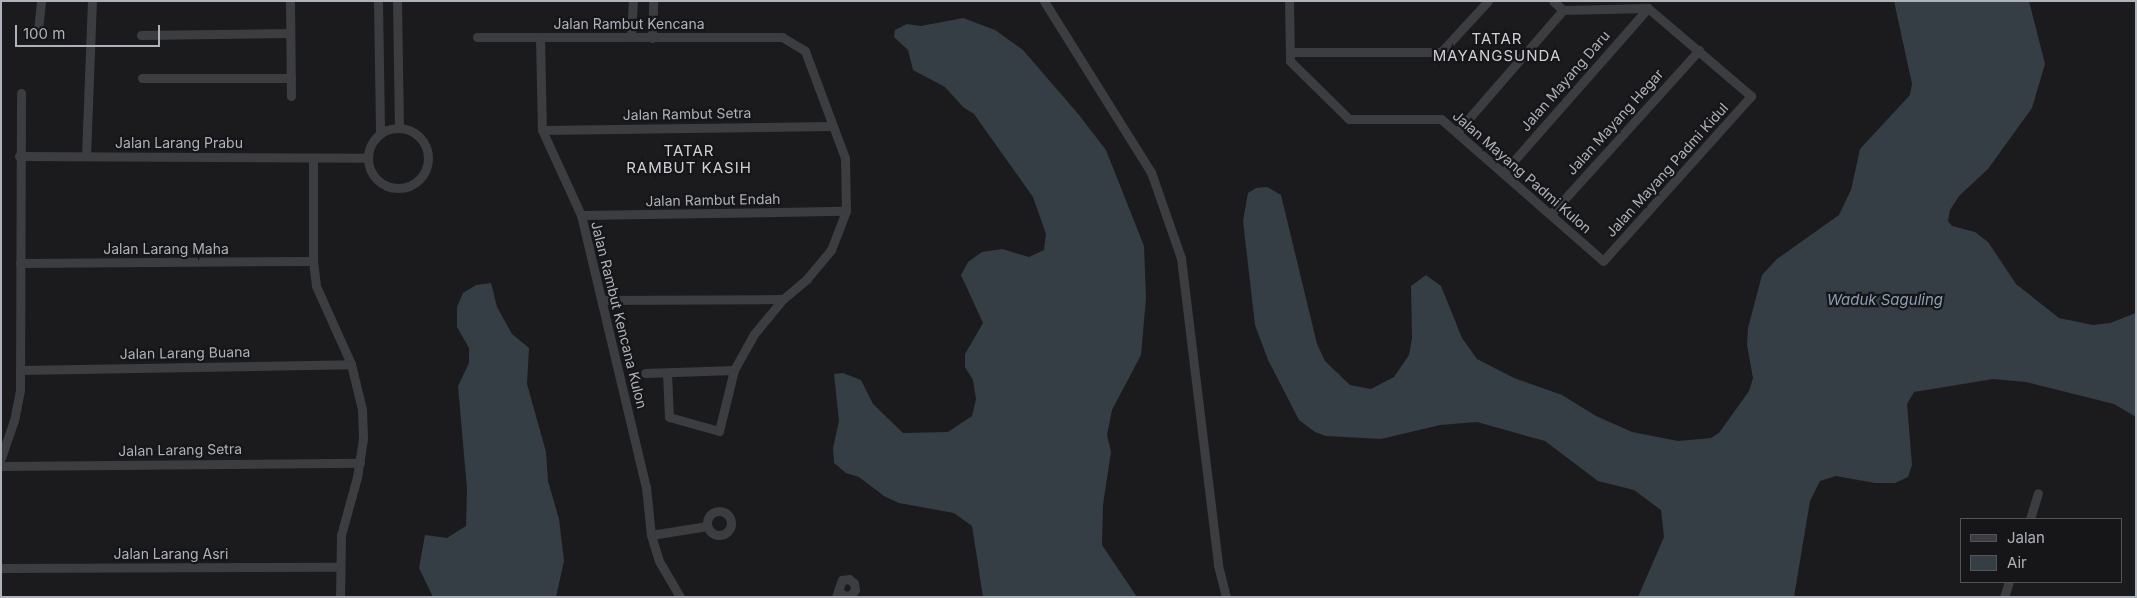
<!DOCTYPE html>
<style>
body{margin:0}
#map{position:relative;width:2137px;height:598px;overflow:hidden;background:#1b1b1d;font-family:Inter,sans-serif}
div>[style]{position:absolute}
.water>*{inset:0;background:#353e45}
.minor>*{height:9px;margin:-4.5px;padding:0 4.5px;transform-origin:4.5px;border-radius:4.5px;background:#3c3d41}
.minor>.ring{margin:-4.5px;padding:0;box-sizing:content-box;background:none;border:9px solid #3c3d41;border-radius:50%}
span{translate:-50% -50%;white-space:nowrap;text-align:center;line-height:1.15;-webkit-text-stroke:4.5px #161618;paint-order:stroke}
.street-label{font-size:14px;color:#aeb2bb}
.neighbourhood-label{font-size:15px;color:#cfd1d7;letter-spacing:1px}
.water-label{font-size:15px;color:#899fb2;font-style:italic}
.frame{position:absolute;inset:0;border:2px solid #aeb2bb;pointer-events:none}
.legend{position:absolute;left:1960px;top:518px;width:162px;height:65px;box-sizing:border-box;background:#161618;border:1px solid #535459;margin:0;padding:6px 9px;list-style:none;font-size:15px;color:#aeb2bb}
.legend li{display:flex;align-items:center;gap:10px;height:25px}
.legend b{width:25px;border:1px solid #535459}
.scale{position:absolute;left:15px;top:25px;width:145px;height:22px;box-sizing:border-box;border:2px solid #aeb2bb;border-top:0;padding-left:6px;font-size:15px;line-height:18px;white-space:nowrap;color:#aeb2bb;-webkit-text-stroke:4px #161618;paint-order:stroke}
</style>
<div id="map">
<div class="water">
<i style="clip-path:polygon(1894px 1px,2029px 1px,2045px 64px,2032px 108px,1988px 169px,1959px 196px,1950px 210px,1948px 221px,1952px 226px,1975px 232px,1988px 242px,2016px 284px,2059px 318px,2093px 325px,2110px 323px,2136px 313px,2136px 417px,2114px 404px,2026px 382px,1993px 379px,1914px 392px,1907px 404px,1912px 465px,1908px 477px,1895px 483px,1875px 483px,1836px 476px,1820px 481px,1810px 501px,1794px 597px,1638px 597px,1664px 537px,1661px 510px,1634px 490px,1598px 481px,1545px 441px,1477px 422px,1440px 425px,1381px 439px,1326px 436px,1315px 432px,1299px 420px,1268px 360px,1255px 325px,1243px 221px,1248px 193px,1256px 188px,1267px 187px,1281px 195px,1317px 344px,1325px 361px,1350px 385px,1371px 389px,1394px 377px,1409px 355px,1412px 338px,1411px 286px,1426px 275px,1441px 286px,1462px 338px,1477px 359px,1514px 378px,1562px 395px,1596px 416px,1632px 432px,1678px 441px,1711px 438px,1719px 433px,1749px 391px,1753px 378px,1747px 345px,1748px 328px,1762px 275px,1777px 259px,1839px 215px,1851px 190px,1860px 149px,1910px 95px,1912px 84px)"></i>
<i style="clip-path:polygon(963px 18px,995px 30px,1023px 50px,1079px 115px,1106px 150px,1144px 246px,1146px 298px,1141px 355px,1112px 410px,1107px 435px,1111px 452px,1103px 505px,1102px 545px,1137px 597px,983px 597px,972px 526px,954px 513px,899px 503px,884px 496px,859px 477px,846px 473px,834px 463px,833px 448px,839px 421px,834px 374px,843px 373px,861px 380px,873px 404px,903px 433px,948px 432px,972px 416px,976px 399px,973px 380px,965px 367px,965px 354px,983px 323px,961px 275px,968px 262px,982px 252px,1002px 249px,1029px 257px,1044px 250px,1046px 234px,1033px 197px,974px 114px,963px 107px,945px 87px,913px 70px,908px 50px,894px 37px,895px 30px,907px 24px,921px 26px)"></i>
<i style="clip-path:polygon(491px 283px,497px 307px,512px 334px,529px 348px,527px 384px,546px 452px,548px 481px,559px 519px,564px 561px,556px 597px,433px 597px,419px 568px,425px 535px,447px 538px,466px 526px,467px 489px,458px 386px,469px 363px,469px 348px,457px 327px,457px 307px,463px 293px,476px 285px)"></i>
</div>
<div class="minor">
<i style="left:290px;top:1px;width:95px;rotate:89.4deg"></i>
<i style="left:378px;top:1px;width:132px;rotate:89.1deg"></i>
<i style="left:397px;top:1px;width:127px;rotate:89.1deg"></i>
<i style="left:1044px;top:1px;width:202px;rotate:58deg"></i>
<i style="left:1151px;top:172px;width:91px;rotate:70.8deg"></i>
<i style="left:1181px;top:258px;width:309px;rotate:83.1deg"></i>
<i style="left:1218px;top:565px;width:33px;rotate:76deg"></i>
<i style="left:1289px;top:1px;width:60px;rotate:89deg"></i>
<i style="left:1290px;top:61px;width:83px;rotate:44.5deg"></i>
<i style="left:1349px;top:119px;width:92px"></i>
<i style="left:1441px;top:119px;width:215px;rotate:41.2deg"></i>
<i style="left:1603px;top:261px;width:222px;rotate:-48.1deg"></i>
<i style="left:1751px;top:96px;width:135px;rotate:-139.5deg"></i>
<i style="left:1648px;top:8px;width:85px;rotate:178.7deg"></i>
<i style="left:1563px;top:10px;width:13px;rotate:-138deg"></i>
<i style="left:38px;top:30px;width:29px;rotate:-84deg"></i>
<i style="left:141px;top:35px;width:149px;rotate:-0.8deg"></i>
<i style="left:477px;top:37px;width:305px"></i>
<i style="left:782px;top:37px;width:27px;rotate:31deg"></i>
<i style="left:805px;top:51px;width:114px;rotate:69.5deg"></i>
<i style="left:845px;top:158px;width:53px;rotate:88.9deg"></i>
<i style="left:846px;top:211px;width:42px;rotate:111deg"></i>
<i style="left:831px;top:250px;width:38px;rotate:130deg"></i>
<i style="left:807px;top:279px;width:31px;rotate:140deg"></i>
<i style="left:783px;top:299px;width:45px;rotate:129.6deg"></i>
<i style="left:754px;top:334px;width:41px;rotate:119.1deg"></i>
<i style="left:734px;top:370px;width:89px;rotate:178.1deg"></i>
<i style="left:631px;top:37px;width:36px;rotate:-87deg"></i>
<i style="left:540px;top:38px;width:92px;rotate:88.8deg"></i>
<i style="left:542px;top:130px;width:94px;rotate:65.4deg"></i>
<i style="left:581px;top:215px;width:280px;rotate:76.6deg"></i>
<i style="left:646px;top:487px;width:48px;rotate:84.1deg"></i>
<i style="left:651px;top:535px;width:27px;rotate:73deg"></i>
<i style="left:659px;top:561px;width:42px;rotate:59.7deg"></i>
<i style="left:652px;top:38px;width:37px;rotate:-88deg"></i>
<i style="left:1290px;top:52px;width:151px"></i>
<i style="left:1441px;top:52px;width:69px;rotate:-47.3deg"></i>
<i style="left:142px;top:78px;width:149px"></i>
<i class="ring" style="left:368px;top:128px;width:51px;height:51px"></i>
<i style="left:542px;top:130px;width:291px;rotate:-0.8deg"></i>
<i style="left:1457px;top:132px;width:162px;rotate:-49deg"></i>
<i style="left:19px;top:156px;width:349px;rotate:0.3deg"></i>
<i style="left:86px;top:156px;width:155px;rotate:-87.8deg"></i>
<i style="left:313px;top:158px;width:103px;rotate:90deg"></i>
<i style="left:313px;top:261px;width:25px;rotate:83deg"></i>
<i style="left:316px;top:286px;width:85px;rotate:65.8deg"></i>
<i style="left:351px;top:364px;width:46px;rotate:76.3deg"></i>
<i style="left:362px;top:409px;width:30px;rotate:88deg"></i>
<i style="left:363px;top:439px;width:38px;rotate:99deg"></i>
<i style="left:357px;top:477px;width:60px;rotate:105.4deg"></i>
<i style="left:341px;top:535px;width:62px;rotate:90.9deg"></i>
<i style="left:1504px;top:172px;width:218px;rotate:-48.7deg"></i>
<i style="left:1551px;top:214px;width:221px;rotate:-47.9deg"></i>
<i style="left:581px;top:215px;width:265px;rotate:-0.9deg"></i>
<i style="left:20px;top:263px;width:293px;rotate:-0.4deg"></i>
<i style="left:602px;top:300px;width:181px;rotate:-0.3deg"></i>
<i style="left:20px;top:370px;width:331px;rotate:-1deg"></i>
<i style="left:667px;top:373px;width:44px;rotate:87.4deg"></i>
<i style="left:669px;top:417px;width:52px;rotate:15.6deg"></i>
<i style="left:719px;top:431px;width:63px;rotate:-76.2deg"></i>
<i style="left:1px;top:458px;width:39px;rotate:-71deg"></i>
<i style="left:14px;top:421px;width:32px;rotate:-79deg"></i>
<i style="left:20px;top:390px;width:297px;rotate:-89.8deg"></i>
<i style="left:1px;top:466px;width:359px;rotate:-0.5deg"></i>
<i class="ring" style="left:707px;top:511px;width:15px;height:15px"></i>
<i style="left:2030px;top:519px;width:27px;rotate:-73deg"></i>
<i style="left:651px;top:535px;width:57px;rotate:-9.1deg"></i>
<i style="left:1px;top:568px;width:339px;rotate:-0.2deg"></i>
<i style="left:836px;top:597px;width:18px;rotate:-71deg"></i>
<i style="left:842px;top:580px;width:7px;rotate:-8deg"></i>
<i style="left:849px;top:579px;width:6px;rotate:39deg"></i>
<i style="left:854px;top:583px;width:7px;rotate:82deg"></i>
<i style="left:855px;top:590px;width:6px;rotate:129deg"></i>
<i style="left:851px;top:595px;width:6px;rotate:171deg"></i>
<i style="left:845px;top:596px;width:7px;rotate:-146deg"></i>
<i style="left:2004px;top:597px;width:16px;rotate:-72deg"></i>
</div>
<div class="street-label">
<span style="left:629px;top:24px">Jalan Rambut Kencana</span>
<span style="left:1565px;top:81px;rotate:-49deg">Jalan Mayang Daru</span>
<span style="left:687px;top:114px;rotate:-1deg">Jalan Rambut Setra</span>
<span style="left:1615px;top:122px;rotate:-48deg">Jalan Mayang Hegar</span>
<span style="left:179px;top:143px">Jalan Larang Prabu</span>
<span style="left:1667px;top:170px;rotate:-48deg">Jalan Mayang Padmi Kidul</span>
<span style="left:1522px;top:172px;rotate:41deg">Jalan Mayang Padmi Kulon</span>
<span style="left:713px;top:200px;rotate:-1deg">Jalan Rambut Endah</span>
<span style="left:166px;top:249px">Jalan Larang Maha</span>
<span style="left:619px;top:315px;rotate:76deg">Jalan Rambut Kencana Kulon</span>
<span style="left:185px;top:353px;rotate:-1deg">Jalan Larang Buana</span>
<span style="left:180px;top:450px;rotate:-1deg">Jalan Larang Setra</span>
<span style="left:171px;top:554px">Jalan Larang Asri</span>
</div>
<div class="neighbourhood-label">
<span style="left:1497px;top:47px">TATAR<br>MAYANGSUNDA</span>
<span style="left:689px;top:159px">TATAR<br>RAMBUT KASIH</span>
</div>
<div class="water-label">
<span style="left:1885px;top:300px">Waduk Saguling</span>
</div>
<div class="frame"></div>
<ul class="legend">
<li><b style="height:6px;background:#3c3d41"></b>Jalan</li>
<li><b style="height:14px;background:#353e45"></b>Air</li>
</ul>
<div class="scale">100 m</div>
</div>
